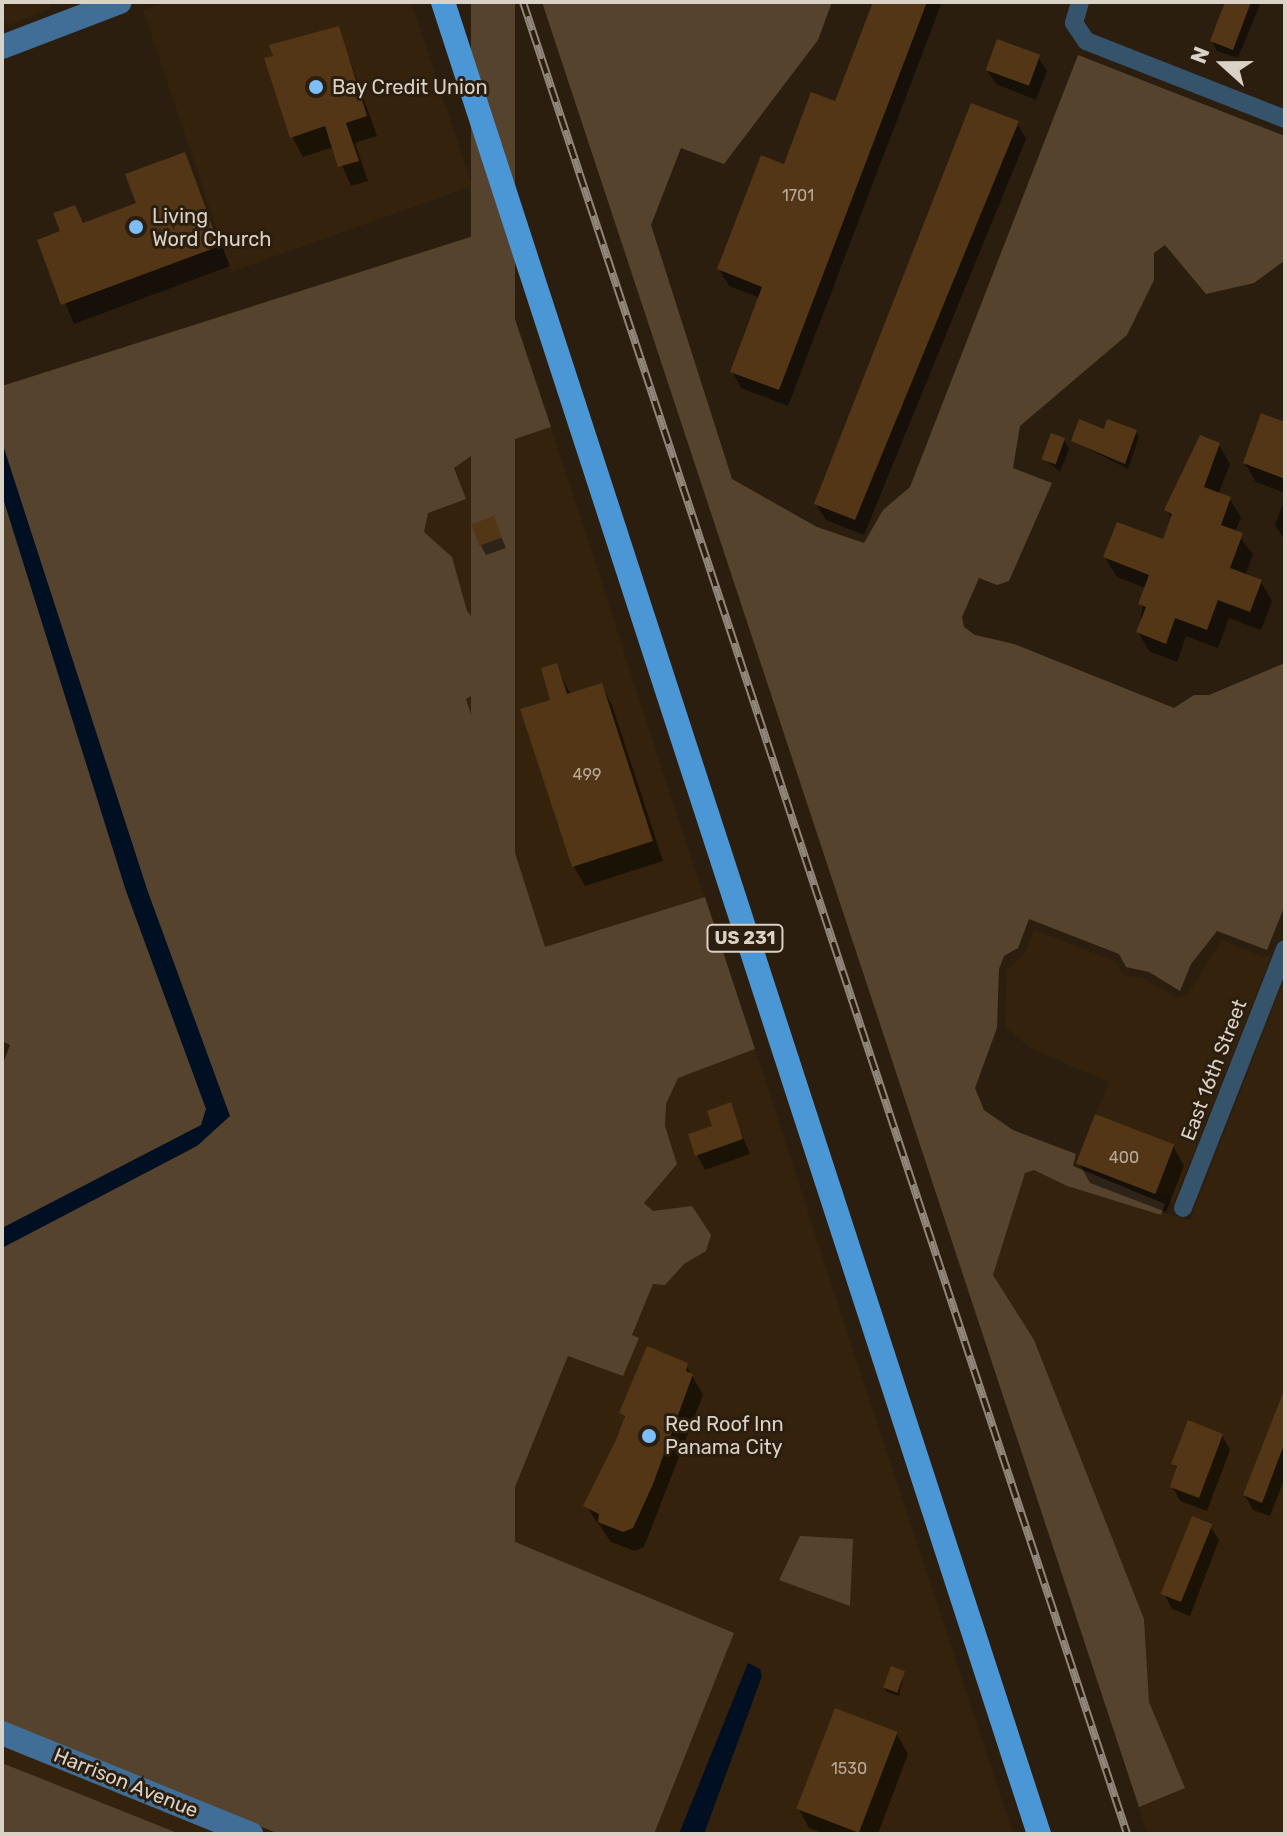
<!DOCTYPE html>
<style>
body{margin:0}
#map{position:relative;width:1287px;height:1836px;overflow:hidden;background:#2b1e0f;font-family:Rubik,sans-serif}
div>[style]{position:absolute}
.built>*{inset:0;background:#34220d;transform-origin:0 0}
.green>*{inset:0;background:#56432e;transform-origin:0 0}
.water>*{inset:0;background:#000f21}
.shadow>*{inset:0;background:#0007}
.building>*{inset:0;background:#523616;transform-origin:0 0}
.street>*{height:18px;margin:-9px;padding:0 9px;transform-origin:9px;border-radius:9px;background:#36536c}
.secondary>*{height:24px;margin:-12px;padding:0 12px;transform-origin:12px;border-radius:12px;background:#406e97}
.highway>*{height:24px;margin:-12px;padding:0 12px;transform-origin:12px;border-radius:12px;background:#4b96d5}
.rail>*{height:8px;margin-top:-4px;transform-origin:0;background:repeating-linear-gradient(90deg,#2b1e0f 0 15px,#91867a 0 30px);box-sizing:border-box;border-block:2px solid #91867a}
.dots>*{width:22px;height:22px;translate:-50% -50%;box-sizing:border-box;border:4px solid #2b1e0f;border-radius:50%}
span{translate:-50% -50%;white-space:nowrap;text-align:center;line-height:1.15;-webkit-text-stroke:6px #2b1e0f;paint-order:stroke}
.number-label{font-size:16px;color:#b8aa9b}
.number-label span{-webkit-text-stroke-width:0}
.shield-label span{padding:2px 6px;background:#2b1e0f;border:2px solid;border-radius:6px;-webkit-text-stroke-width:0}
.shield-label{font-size:18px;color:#dad1c7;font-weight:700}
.poi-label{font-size:20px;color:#dad1c7}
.left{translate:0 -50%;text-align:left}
.street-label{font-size:20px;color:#dad1c7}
.frame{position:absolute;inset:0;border:4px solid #dad1c7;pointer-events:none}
.north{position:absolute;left:1183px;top:24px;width:80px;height:80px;-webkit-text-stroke:6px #2b1e0f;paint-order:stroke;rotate:291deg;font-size:22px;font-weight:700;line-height:32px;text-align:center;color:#dad1c7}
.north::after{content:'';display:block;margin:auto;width:28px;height:36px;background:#dad1c7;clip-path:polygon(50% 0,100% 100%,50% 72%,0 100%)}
</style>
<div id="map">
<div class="built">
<i style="clip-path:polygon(2px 2px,53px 2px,49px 8px,67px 2px,2px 28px,9px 24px,2px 22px)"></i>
<i style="clip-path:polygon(169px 2px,411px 2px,472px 186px,231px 272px,143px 10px)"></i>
<i style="left:551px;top:427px;width:495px;height:188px;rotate:72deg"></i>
<i style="clip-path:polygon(1034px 930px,1113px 960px,1124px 975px,1145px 979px,1177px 998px,1188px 994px,1222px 940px,1264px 957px,1272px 954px,1173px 1205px,1168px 1196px,1083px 1162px,1081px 1151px,1109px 1082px,1032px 1049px,1005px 1027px,1007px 971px,1026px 951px)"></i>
<i style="clip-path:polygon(1285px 977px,1285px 1834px,1148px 1834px,1139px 1807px,1184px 1788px,1149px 1702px,1144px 1619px,993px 1275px,1025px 1173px,1034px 1170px,1067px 1186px,1190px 1220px)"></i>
<i style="clip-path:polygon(755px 1049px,867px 1393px,1013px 1834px,654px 1834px,733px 1634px,495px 1534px,673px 1080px)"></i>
<i style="clip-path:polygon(2px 1743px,224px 1834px,2px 1834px)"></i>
</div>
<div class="green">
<i style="left:471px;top:2px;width:44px;height:1927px"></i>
<i style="clip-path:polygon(542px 2px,832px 2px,818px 40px,724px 164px,681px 148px,651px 225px,732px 479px,817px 527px,864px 543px,883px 510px,910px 487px,1078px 55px,1285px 136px,1285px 260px,1254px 283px,1206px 294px,1165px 245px,1154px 253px,1154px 280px,1127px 335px,1020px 426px,1013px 468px,1052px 483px,1009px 581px,997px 585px,979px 578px,962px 617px,964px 627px,975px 635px,1014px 644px,1174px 708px,1194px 695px,1209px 695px,1285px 663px,1285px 905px,1267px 950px,1217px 931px,1191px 964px,1180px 991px,1149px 972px,1126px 967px,1119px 954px,1029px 919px,1018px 948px,1004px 956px,999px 969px,997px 1028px,975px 1088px,984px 1110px,1013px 1130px,1076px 1154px,1073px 1166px,1165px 1204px,1161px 1215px,1067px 1186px,1034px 1170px,1025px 1173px,993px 1275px,1034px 1340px,1144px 1619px,1149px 1702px,1185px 1788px,1139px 1807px)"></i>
<i style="clip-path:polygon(486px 232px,551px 427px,478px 451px,454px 468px,466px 499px,428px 513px,424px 532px,452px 557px,467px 611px,484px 633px,495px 682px,466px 699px,545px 947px,705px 897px,755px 1049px,678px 1078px,666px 1104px,665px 1126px,677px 1164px,644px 1203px,653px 1211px,692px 1206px,711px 1235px,706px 1251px,684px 1264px,665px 1285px,653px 1284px,632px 1335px,639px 1338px,623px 1376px,568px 1356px,496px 1534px,734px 1633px,654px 1834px,279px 1834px,2px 1721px,2px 1066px,10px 1045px,2px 1041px,2px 386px)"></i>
<i style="clip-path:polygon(800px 1536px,853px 1539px,850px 1606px,779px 1580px)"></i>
<i style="clip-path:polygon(2px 1763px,180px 1834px,2px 1834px)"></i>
</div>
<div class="water">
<i style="clip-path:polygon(2px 442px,148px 892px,230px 1116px,197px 1146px,2px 1248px,2px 1228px,201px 1125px,206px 1109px,126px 891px,2px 495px)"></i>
<i style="clip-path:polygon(748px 1663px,760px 1669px,762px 1676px,704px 1834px,679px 1834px)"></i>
</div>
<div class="shadow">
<i style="clip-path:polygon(876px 2px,942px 2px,788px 406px,741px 388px,732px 371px,760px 298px,729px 286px,719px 269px,785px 166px,836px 104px)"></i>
<i style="clip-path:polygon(1225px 2px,1261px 2px,1238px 58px,1217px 51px,1212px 41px)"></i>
<i style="clip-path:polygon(338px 28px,377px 136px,355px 143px,368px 181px,351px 186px,334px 147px,303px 157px,292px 137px)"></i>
<i style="clip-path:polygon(1038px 57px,1047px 71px,1036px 100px,996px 84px,987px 70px)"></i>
<i style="clip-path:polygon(1017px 123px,1026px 139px,864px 535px,826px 520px,816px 504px)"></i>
<i style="clip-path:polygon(184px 154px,230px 266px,74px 324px,40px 241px,62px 233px,75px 207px,84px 225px,138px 204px)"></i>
<i style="clip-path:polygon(1285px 425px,1285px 493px,1256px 482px,1245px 463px)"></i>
<i style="clip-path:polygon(1135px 431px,1139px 437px,1128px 469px,1073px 441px)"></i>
<i style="clip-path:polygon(1064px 440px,1069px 449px,1060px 472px,1043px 458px)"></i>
<i style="clip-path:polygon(1219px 445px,1230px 464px,1218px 495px,1230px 499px,1241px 518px,1235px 532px,1253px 554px,1245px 576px,1261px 582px,1272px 601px,1261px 630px,1229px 618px,1218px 648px,1186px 636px,1177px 662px,1149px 651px,1138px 632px,1146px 588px,1117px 577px,1105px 557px,1164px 541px,1172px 520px,1167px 510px)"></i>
<i style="clip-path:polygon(1285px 499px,1285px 541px,1275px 525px)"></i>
<i style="clip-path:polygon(493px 518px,506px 548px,486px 555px,481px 546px)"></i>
<i style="clip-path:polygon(556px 666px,571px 695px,601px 685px,612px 705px,663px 861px,585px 886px,574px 867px,523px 711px,553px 701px)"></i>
<i style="clip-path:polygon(730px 1105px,750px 1154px,705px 1170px,697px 1155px)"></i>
<i style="clip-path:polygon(1173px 1146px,1184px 1166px,1166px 1212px,1090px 1183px,1079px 1163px)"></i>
<i style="clip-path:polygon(686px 1365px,703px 1395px,644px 1547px,635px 1551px,611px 1542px,586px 1506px,626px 1421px,622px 1413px)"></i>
<i style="clip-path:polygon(1285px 1405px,1285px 1477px,1270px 1516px,1253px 1510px,1245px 1495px)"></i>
<i style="clip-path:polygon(1222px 1435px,1230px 1450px,1207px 1511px,1180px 1501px,1172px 1486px,1178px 1471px,1173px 1463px)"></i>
<i style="clip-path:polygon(1210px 1526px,1219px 1540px,1190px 1616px,1172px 1609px,1164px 1594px)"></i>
<i style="clip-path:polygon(904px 1673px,899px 1696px,887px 1692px,885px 1688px)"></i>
<i style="clip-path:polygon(897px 1734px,908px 1754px,878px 1834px,824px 1834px,809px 1828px,798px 1808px)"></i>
</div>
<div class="building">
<i style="clip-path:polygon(873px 2px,927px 2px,779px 390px,730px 372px,762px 287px,717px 269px,761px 155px,784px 164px,811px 92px,835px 101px)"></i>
<i style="clip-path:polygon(1225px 2px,1251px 2px,1233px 50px,1210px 41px)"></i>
<i style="clip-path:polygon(339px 26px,367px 116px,346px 123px,359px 161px,338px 167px,325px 126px,290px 138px,264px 58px,273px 56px,269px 45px)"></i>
<i style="left:997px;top:39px;width:46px;height:33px;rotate:20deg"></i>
<i style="clip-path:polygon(971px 103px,1019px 121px,855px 520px,814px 504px)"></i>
<i style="clip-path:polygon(185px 152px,220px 246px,61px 305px,37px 240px,60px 231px,53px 213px,75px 205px,83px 223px,136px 203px,125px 174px)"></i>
<i style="clip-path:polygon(1261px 413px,1285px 422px,1285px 479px,1243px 463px)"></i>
<i style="clip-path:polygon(1079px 419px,1104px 429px,1107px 419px,1137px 430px,1125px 464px,1071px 441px)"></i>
<i style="left:1051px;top:433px;width:15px;height:28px;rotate:20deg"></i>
<i style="clip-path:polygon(1200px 435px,1220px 443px,1204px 487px,1231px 497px,1221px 525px,1243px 533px,1230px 568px,1262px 580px,1250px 612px,1218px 600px,1207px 630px,1175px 618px,1166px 644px,1136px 632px,1146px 607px,1138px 604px,1149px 575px,1103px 557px,1117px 522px,1163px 539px,1172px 514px,1164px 510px)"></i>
<i style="left:494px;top:516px;width:23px;height:24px;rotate:70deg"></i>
<i style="clip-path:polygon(557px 663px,567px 694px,602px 683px,653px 841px,572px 867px,520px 709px,550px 700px,541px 668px)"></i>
<i style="clip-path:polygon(731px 1102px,743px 1139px,695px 1156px,688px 1134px,712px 1126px,707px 1111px)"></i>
<i style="left:1095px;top:1114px;width:85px;height:53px;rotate:21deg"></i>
<i style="clip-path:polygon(647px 1346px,688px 1363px,686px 1371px,693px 1374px,653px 1484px,633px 1528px,623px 1532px,598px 1522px,599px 1514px,583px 1506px,616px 1440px,625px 1416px,619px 1413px)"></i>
<i style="clip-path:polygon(1285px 1388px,1285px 1442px,1262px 1503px,1243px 1495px)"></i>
<i style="clip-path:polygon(1188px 1420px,1223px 1434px,1199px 1498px,1170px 1487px,1177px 1466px,1171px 1464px)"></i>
<i style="left:1192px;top:1516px;width:22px;height:84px;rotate:22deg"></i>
<i style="left:891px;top:1666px;width:15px;height:23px;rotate:20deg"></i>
<i style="left:835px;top:1708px;width:67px;height:108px;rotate:21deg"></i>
</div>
<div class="street">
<i style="left:1080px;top:2px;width:22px;rotate:106deg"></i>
<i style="left:1074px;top:23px;width:22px;rotate:56deg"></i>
<i style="left:1086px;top:41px;width:214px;rotate:21.4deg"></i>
<i style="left:1183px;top:1208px;width:278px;rotate:-68.5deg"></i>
</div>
<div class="secondary">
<i style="left:2px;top:47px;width:126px;rotate:-20.9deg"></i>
<i style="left:2px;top:1733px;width:269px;rotate:22.1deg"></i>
</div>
<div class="highway">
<i style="left:443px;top:2px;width:1927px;rotate:71.98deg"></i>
</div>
<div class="rail">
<i style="left:523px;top:2px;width:1929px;rotate:71.75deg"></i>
</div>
<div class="dots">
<i style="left:316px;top:87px;background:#7cbef9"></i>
<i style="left:136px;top:227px;background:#7cbef9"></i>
<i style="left:649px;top:1436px;background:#7cbef9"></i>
</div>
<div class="number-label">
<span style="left:798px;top:196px">1701</span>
<span style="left:587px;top:775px">499</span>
<span style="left:1124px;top:1158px">400</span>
<span style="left:849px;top:1769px">1530</span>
</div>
<div class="shield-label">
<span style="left:745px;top:938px">US 231</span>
</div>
<div class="poi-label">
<span class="left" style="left:332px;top:87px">Bay Credit Union</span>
<span class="left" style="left:152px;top:228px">Living<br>Word Church</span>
<span class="left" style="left:665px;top:1436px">Red Roof Inn<br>Panama City</span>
</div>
<div class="street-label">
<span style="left:1214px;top:1070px;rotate:-69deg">East 16th Street</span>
<span style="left:126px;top:1783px;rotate:22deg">Harrison Avenue</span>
</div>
<div class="frame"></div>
<div class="north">N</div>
</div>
